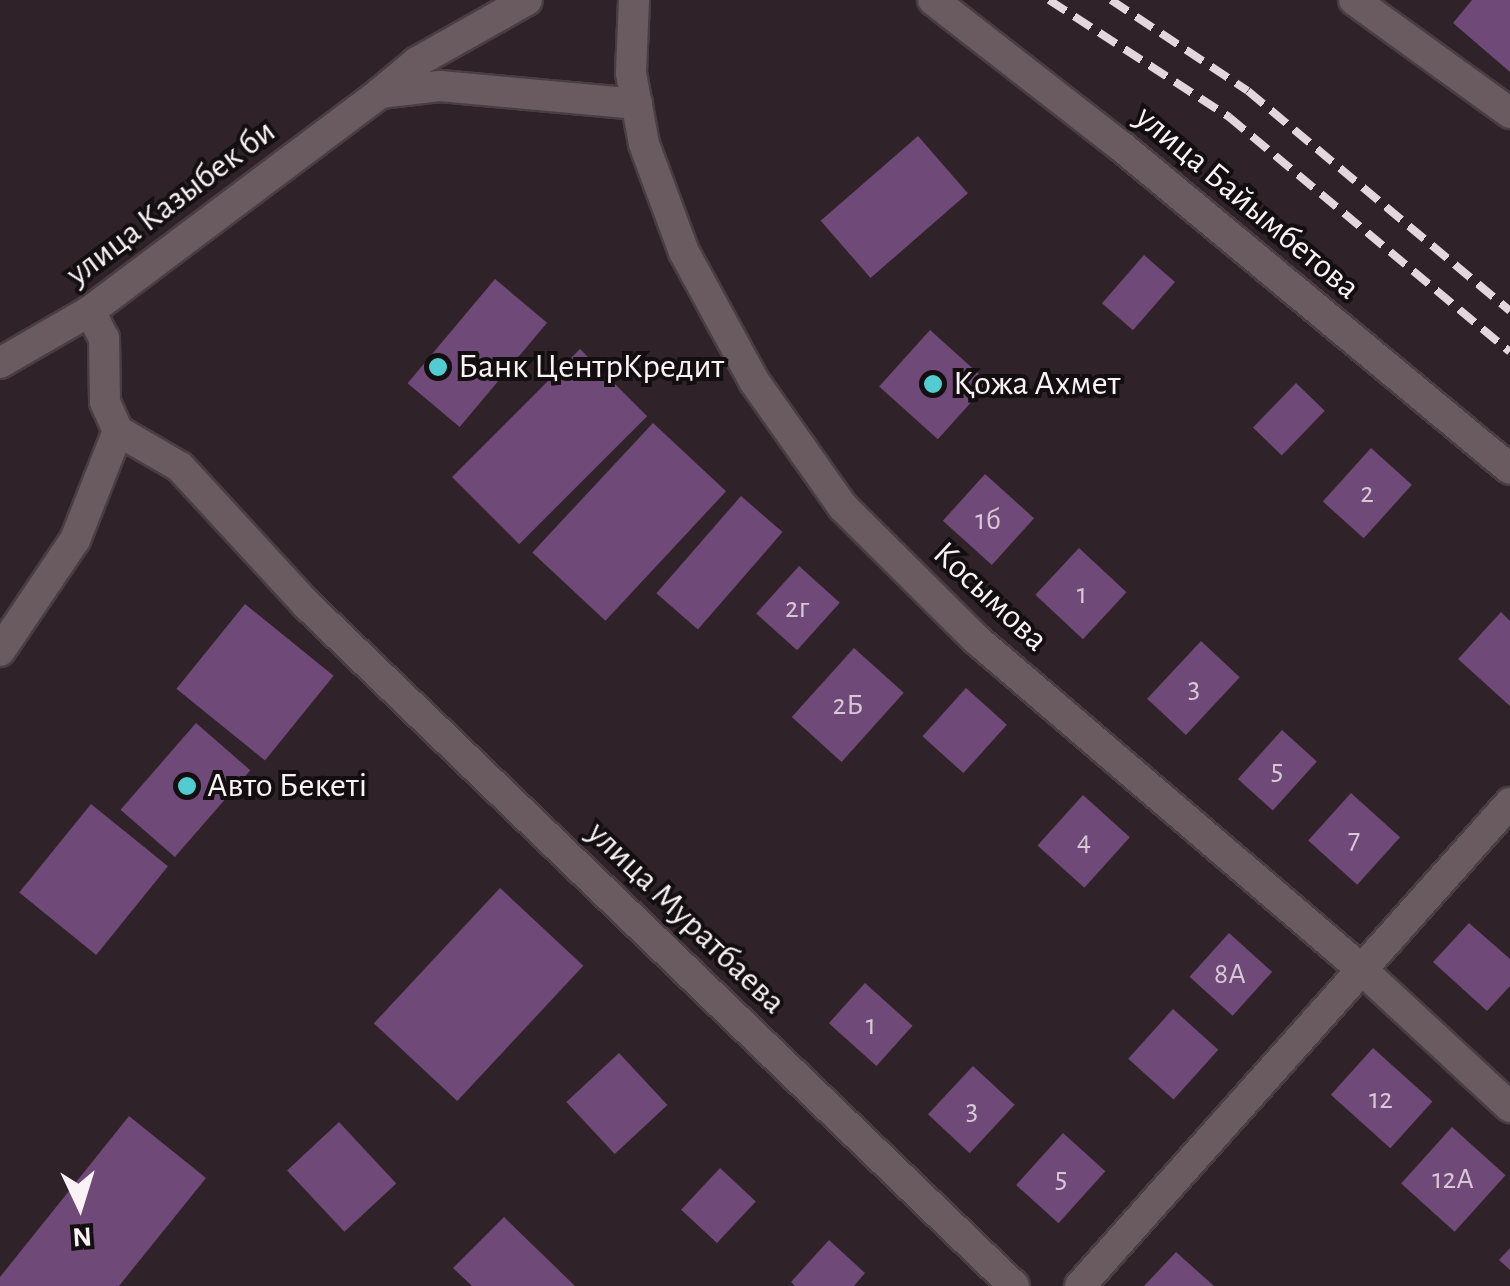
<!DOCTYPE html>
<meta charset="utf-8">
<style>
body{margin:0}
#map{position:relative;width:1510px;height:1286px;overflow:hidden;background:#2f2228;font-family:"Alegreya Sans",sans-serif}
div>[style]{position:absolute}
.building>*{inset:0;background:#6f4977;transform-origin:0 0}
.roads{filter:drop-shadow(2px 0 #493e42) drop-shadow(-2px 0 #493e42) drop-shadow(0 2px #493e42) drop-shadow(0 -2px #493e42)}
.minor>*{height:30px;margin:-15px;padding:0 15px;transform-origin:15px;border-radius:15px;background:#6a5b61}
.tertiary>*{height:30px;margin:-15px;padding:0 15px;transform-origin:15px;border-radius:15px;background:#6a5b61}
.rail>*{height:8px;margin-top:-4px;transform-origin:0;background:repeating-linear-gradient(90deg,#e2d8dc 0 20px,transparent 0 30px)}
.dots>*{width:28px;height:28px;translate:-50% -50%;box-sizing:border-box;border:5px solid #130e10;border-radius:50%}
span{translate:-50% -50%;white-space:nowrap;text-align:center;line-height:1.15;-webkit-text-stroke:8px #130e10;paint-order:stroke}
.number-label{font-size:30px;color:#d8c8d6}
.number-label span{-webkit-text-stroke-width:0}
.street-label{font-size:35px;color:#fbf2f5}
.poi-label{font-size:35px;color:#fbf2f5}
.left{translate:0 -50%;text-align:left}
.north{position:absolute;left:30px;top:1156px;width:100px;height:100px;-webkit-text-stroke:8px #130e10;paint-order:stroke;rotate:176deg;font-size:28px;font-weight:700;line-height:40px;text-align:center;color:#fbf2f5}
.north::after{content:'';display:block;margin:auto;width:35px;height:45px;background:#fbf2f5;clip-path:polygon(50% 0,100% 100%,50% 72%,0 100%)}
</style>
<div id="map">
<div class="building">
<i style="clip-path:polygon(1472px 0,1510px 0,1510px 72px,1453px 23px)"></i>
<i style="left:918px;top:136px;width:76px;height:129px;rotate:49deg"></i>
<i style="left:1144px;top:255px;width:41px;height:64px;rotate:41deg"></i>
<i style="left:495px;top:279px;width:68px;height:136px;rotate:40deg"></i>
<i style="left:930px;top:330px;width:79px;height:76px;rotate:42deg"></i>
<i style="left:580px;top:349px;width:95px;height:181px;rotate:45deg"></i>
<i style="left:1296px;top:383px;width:40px;height:62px;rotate:44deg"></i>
<i style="left:653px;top:423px;width:100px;height:177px;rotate:43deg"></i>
<i style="left:1371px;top:448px;width:55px;height:72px;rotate:42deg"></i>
<i style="left:985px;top:474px;width:66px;height:63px;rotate:42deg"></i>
<i style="left:741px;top:496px;width:55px;height:129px;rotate:41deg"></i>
<i style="left:1079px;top:548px;width:65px;height:64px;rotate:43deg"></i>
<i style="left:799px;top:566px;width:55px;height:64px;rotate:42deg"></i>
<i style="left:245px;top:604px;width:114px;height:109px;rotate:39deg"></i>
<i style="clip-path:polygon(1501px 612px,1510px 621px,1510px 706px,1458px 659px)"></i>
<i style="left:1201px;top:641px;width:53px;height:79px;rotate:43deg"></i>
<i style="left:854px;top:648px;width:67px;height:93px;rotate:42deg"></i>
<i style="left:966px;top:688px;width:55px;height:65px;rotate:42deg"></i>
<i style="left:196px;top:723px;width:72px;height:115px;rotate:41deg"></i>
<i style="left:1282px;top:730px;width:47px;height:66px;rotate:42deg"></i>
<i style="left:1351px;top:793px;width:66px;height:64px;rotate:42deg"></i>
<i style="left:1083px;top:795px;width:63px;height:68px;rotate:42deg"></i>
<i style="left:91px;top:804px;width:99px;height:114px;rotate:39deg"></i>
<i style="left:500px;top:888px;width:114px;height:185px;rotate:43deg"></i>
<i style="clip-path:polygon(1469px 923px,1510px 959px,1510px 986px,1487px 1011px,1433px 962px)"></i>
<i style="left:1229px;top:933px;width:58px;height:59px;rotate:42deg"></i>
<i style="left:865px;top:983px;width:64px;height:54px;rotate:42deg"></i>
<i style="left:1173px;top:1009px;width:61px;height:67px;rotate:42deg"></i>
<i style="left:1373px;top:1048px;width:80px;height:63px;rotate:42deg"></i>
<i style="left:619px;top:1053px;width:71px;height:72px;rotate:47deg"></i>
<i style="left:973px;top:1066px;width:57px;height:66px;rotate:43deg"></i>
<i style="clip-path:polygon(129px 1116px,206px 1178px,119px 1286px,0 1286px,0 1277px)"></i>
<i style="left:339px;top:1122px;width:84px;height:71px;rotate:47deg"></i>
<i style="left:1452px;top:1127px;width:72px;height:76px;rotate:42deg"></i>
<i style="left:1063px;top:1133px;width:57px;height:70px;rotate:42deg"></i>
<i style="left:720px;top:1168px;width:49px;height:57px;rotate:43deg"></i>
<i style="clip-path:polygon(504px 1217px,575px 1286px,472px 1286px,453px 1268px)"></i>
<i style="clip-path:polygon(829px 1240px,865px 1273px,854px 1286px,795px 1286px,791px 1282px)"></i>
<i style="clip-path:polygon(1510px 1248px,1510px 1270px,1499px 1260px)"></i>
<i style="clip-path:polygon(1176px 1252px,1214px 1286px,1144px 1286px)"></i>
</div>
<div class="roads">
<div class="minor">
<i style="left:933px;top:0;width:239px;rotate:37.9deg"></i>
<i style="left:1122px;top:147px;width:504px;rotate:39.69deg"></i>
<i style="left:1354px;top:0;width:193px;rotate:35.9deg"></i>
<i style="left:380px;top:93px;width:48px;rotate:-40deg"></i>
<i style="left:417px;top:62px;width:126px;rotate:-29.4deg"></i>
<i style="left:90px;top:311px;width:30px;rotate:63deg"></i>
<i style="left:104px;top:338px;width:64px;rotate:89.1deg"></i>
<i style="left:105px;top:402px;width:32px;rotate:66deg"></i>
<i style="left:0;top:363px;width:104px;rotate:-30deg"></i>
<i style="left:90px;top:311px;width:363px;rotate:-36.9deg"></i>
<i style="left:380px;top:93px;width:60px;rotate:-6.7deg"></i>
<i style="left:440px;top:86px;width:198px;rotate:5.2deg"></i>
<i style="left:0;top:651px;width:134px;rotate:-56deg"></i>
<i style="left:75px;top:540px;width:117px;rotate:-68.5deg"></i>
<i style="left:118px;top:431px;width:72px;rotate:30.1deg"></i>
<i style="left:180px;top:467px;width:186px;rotate:47.4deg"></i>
<i style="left:306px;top:604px;width:983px;rotate:43.93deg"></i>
<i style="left:1080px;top:1286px;width:647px;rotate:-48.32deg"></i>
</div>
<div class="tertiary">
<i style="left:634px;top:0;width:73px;rotate:92.4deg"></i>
<i style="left:631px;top:73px;width:72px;rotate:79.6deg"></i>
<i style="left:644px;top:144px;width:115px;rotate:69.7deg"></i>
<i style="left:684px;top:252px;width:147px;rotate:61.5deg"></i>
<i style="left:754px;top:381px;width:154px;rotate:54.8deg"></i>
<i style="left:843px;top:507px;width:189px;rotate:44.8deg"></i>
<i style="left:977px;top:640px;width:504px;rotate:40.58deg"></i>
<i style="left:1360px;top:968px;width:205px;rotate:42.8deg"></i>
</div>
</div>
<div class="rail">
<i style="left:1049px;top:0;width:215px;rotate:33deg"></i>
<i style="left:1229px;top:117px;width:366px;rotate:39.9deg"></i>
<i style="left:1111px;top:0;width:164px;rotate:33.6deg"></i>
<i style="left:1248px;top:91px;width:342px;rotate:40deg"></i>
</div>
<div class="dots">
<i style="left:438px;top:367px;background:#52ccd0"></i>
<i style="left:933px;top:384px;background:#52ccd0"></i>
<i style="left:187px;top:786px;background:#52ccd0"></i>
</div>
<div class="number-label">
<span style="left:1367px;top:493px">2</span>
<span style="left:988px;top:520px">1б</span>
<span style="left:1082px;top:594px">1</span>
<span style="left:797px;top:608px">2г</span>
<span style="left:1194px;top:688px">3</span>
<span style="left:848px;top:705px">2Б</span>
<span style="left:1277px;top:770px">5</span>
<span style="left:1354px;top:839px">7</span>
<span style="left:1084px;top:841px">4</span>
<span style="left:1230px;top:974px">8А</span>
<span style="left:871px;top:1025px">1</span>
<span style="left:1381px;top:1099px">12</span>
<span style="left:972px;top:1110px">3</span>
<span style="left:1061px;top:1178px">5</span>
<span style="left:1453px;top:1179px">12А</span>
</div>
<div class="street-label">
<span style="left:171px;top:203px;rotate:-37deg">улица Казыбек би</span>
<span style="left:1247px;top:203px;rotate:40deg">улица Байымбетова</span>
<span style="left:990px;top:597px;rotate:43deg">Косымова</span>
<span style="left:686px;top:918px;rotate:44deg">улица Муратбаева</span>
</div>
<div class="poi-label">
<span class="left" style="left:458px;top:367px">Банк ЦентрКредит</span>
<span class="left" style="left:953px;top:384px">Қожа Ахмет</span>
<span class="left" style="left:207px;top:786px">Авто Бекетi</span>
</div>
<div class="north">N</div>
</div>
